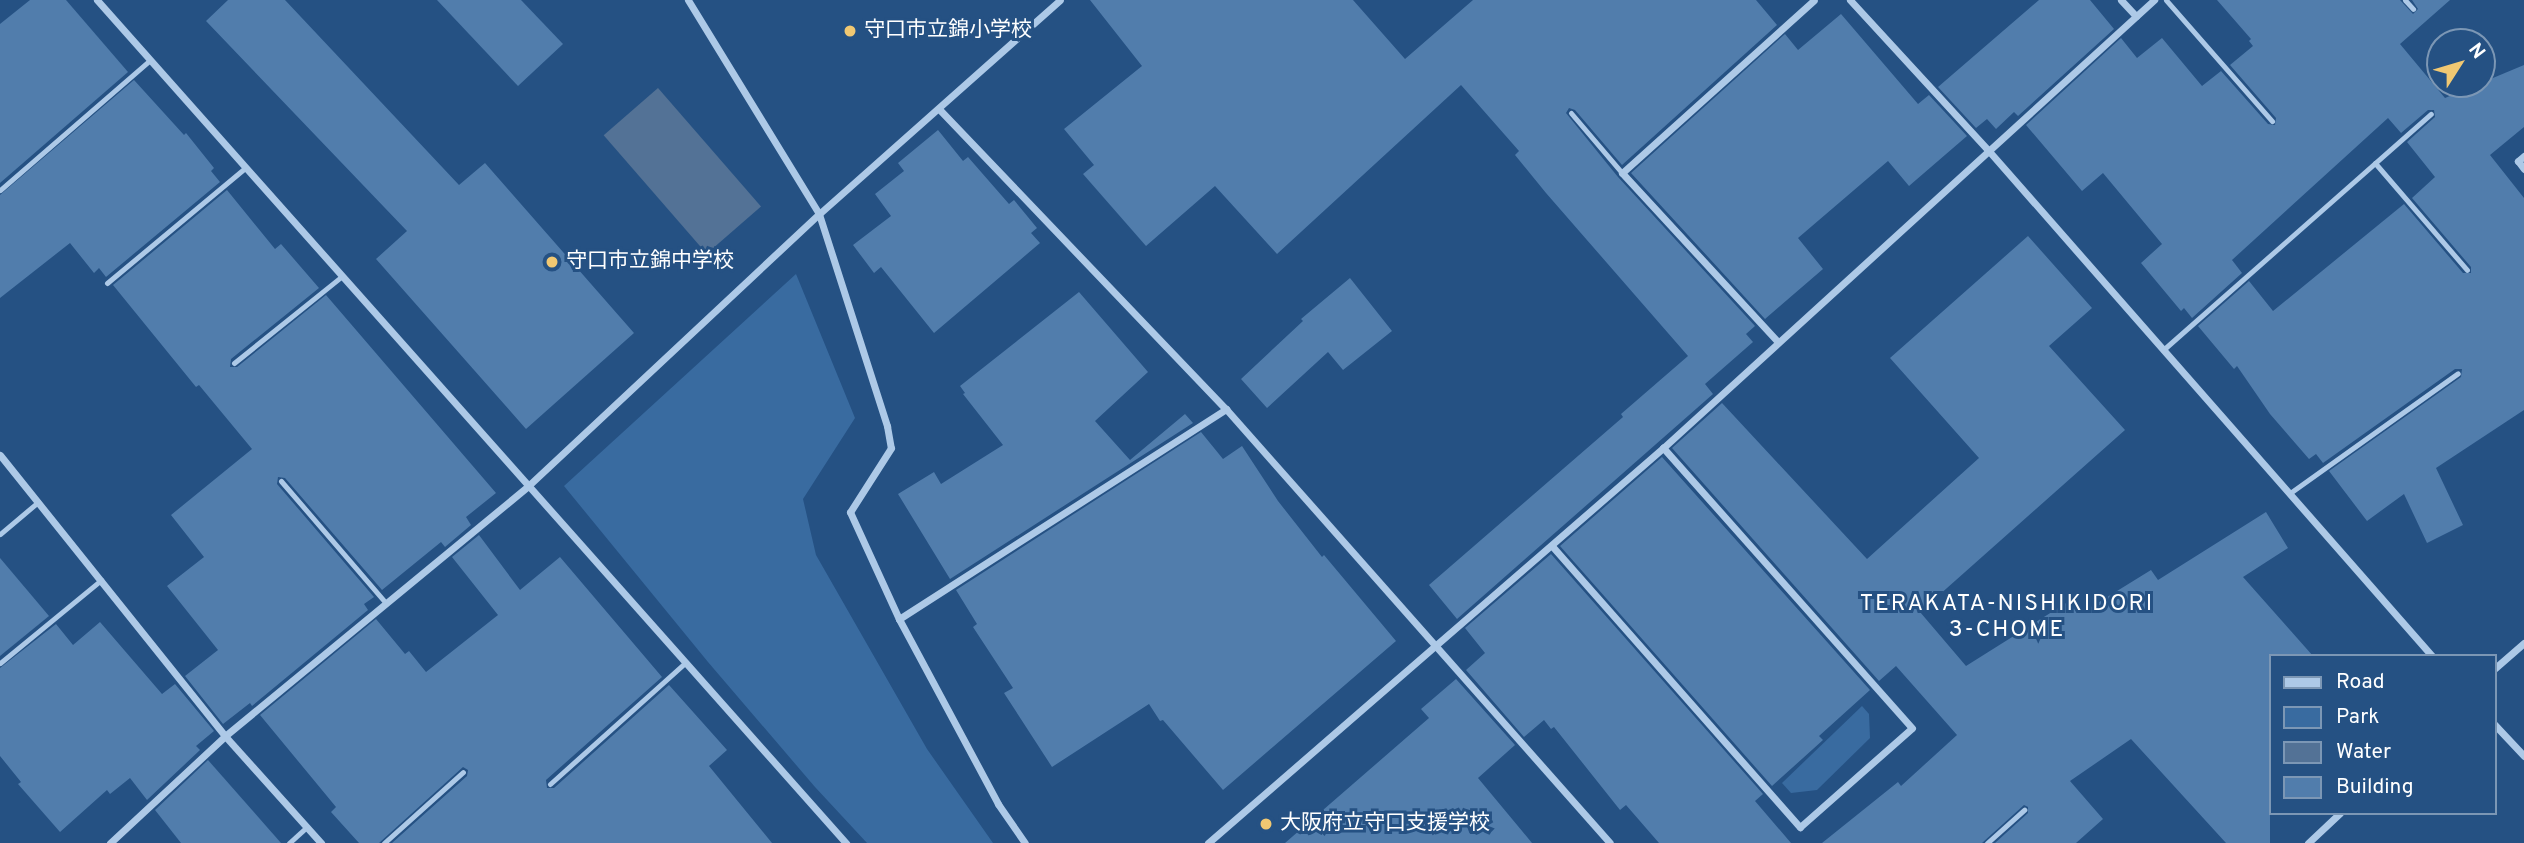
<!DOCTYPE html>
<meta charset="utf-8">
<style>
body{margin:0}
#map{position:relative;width:2524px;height:843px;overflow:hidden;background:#255183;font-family:Overpass,"Noto Sans JP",sans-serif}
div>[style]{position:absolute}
.green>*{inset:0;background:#396ba0}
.water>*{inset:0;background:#537296;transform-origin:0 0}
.building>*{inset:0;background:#517dac}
.lane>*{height:5px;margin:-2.5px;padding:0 2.5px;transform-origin:2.5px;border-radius:2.5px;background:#adc9e7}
.street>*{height:7px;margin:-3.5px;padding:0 3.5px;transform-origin:3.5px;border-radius:3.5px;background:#adc9e7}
.dots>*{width:19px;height:19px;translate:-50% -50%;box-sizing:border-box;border:4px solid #255183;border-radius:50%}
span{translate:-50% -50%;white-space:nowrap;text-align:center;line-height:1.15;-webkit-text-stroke:6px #255183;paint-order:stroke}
.poi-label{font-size:21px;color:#fff}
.left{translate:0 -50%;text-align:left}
.neighbourhood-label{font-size:23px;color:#fff;letter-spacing:2px}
.legend{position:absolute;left:2269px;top:654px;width:228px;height:161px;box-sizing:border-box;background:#255183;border:2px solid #7c97b5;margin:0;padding:9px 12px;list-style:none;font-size:21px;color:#fff}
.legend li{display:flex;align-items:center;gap:14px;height:35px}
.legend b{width:35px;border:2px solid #7c97b5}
.north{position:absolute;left:2426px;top:28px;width:70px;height:70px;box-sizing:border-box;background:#255183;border:2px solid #7c97b5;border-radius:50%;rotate:53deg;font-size:19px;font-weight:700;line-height:28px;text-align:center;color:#fff}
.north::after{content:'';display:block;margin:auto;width:24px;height:32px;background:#f1c872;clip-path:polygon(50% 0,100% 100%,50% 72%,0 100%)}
</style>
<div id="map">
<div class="green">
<i style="clip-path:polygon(796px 274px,855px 418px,803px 499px,816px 555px,927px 749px,993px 843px,867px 843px,815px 787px,708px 662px,564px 486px)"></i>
<i style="clip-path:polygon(1862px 706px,1869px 714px,1870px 738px,1817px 790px,1791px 793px,1782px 783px)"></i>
</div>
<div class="water">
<i style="left:658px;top:88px;width:157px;height:72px;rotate:49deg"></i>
</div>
<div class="building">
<i style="clip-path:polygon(30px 0,66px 0,128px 72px,0 183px,0 24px)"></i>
<i style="clip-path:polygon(228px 0,285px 0,459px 185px,485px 163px,634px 333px,526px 429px,376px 259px,407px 231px,206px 21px)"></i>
<i style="clip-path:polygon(437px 0,521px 0,563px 44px,518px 86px)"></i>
<i style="clip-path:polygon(1090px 0,1353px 0,1405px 59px,1473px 0,1756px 0,1777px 25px,1622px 165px,1575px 110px,1569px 108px,1566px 113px,1618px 177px,1755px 326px,1746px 334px,1753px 342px,1705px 384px,1713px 394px,1457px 619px,1429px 585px,1623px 417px,1621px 414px,1688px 356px,1546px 193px,1515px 155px,1519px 151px,1461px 85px,1277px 254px,1215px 186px,1146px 246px,1083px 174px,1094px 165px,1064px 129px,1142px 66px)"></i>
<i style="clip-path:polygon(2039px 0,2090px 0,2114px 29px,2018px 116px,2014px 112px,1996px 129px,1987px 119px,1976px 128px,1938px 87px)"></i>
<i style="clip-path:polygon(2217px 0,2400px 0,2413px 14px,2418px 9px,2412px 0,2450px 0,2400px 44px,2445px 98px,2524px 65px,2524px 127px,2490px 155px,2524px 198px,2524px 410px,2436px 468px,2463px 525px,2427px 543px,2404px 494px,2367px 521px,2329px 471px,2461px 377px,2462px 369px,2455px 369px,2323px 463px,2316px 454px,2309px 459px,2270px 414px,2237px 366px,2234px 369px,2198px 326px,2249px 281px,2273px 311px,2404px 204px,2463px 273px,2471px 273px,2471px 267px,2412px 198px,2435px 177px,2407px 142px,2435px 117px,2434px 110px,2428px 110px,2401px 133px,2388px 118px,2232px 260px,2242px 273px,2192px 318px,2184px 308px,2181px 311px,2141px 263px,2162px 244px,2103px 173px,2082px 191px,2026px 125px,2121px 38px,2137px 58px,2162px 38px,2202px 86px,2221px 71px,2268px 124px,2275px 125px,2276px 118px,2230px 65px,2253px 46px,2249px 41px,2251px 39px)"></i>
<i style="clip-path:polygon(1841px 14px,1918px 104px,1929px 95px,1967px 136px,1909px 186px,1888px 161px,1798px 238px,1823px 269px,1765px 319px,1631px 173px,1785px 34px,1798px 50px)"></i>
<i style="clip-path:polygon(134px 80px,184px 135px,186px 133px,214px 168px,211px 171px,220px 182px,106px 277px,99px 268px,94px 273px,70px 243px,0 298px,0 195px)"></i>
<i style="clip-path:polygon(938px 130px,963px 161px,968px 157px,1009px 204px,1014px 200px,1037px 228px,1031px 233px,1040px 243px,934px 333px,881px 267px,874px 273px,853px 245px,891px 216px,875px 194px,904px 171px,898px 163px)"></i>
<i style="clip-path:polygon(227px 190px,275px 249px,281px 244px,319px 288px,231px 359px,230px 367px,237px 367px,326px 295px,496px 493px,466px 517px,471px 525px,445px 547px,441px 542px,382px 590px,285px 478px,278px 477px,277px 484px,374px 597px,364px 604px,368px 610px,252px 706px,250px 703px,223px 724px,185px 676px,218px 650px,167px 586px,204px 557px,171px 515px,252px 449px,199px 385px,196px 387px,113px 285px)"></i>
<i style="clip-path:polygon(2028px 236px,2092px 308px,2049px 346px,2125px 430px,1920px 612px,1966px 666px,2074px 598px,2083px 612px,2151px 570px,2158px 580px,2266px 512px,2288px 548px,2243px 577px,2313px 656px,2270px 656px,2270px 843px,2226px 843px,2131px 739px,2070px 781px,2103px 819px,2076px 843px,1995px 843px,2028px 813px,2028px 807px,2024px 805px,1982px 843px,1822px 843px,1898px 782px,1901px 786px,1957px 735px,1896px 666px,1879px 681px,1672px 448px,1722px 403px,1867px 559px,1979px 458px,1890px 358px)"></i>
<i style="clip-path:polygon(1350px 278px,1392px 331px,1343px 370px,1328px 352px,1267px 408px,1241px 379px,1303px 321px,1301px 319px)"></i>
<i style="clip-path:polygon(1079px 292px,1148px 372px,1095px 421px,1130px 460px,1185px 414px,1193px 423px,950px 579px,898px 494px,934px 472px,941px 484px,1003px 445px,963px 394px,965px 393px,960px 386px)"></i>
<i style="clip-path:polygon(1201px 432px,1223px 459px,1242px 446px,1278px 501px,1322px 557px,1324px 555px,1396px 641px,1223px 790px,1163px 720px,1160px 721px,1149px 704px,1052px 767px,1004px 693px,1013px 688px,973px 627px,977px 624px,956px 590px)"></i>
<i style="clip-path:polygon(1662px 457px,1870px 690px,1819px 736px,1823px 740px,1772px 786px,1560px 546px)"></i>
<i style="clip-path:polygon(479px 535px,520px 590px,560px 557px,662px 677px,546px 780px,547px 788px,554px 788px,669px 685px,727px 750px,709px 766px,772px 843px,392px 843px,467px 776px,468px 770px,463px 767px,379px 843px,359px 843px,331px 812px,336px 807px,260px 715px,376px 619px,405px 654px,409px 651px,426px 672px,498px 615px,452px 557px)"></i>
<i style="clip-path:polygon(1551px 554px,1763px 794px,1755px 801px,1791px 843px,1659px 843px,1626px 805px,1620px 810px,1554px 727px,1551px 729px,1544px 720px,1524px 737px,1466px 670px,1485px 653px,1465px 628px)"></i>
<i style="clip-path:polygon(0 558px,49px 616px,0 656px)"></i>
<i style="clip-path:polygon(100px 622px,162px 694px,175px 684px,214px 731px,196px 746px,200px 750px,147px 800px,130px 778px,110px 794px,107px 790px,60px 832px,18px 784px,21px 782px,0 756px,0 668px,56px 624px,73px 645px)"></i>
<i style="clip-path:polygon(1456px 679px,1515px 745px,1478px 778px,1532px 843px,1285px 843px,1429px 718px,1421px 709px)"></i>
<i style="clip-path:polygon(208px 760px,281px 843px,181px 843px,155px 810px)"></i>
</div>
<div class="lane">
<i style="left:2166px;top:0;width:161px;rotate:48.8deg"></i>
<i style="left:2405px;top:0;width:12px;rotate:48deg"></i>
<i style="left:1571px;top:113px;width:79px;rotate:49.6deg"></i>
<i style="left:2375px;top:163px;width:141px;rotate:49.3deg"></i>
<i style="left:0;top:190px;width:198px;rotate:-40.9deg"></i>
<i style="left:107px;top:283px;width:180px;rotate:-39.8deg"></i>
<i style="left:2163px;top:350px;width:357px;rotate:-41.4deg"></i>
<i style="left:234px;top:363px;width:137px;rotate:-38.8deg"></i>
<i style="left:281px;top:481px;width:161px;rotate:49.3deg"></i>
<i style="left:2290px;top:493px;width:206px;rotate:-35.5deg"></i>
<i style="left:0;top:534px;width:50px;rotate:-40.1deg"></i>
<i style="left:0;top:663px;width:131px;rotate:-39.4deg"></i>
<i style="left:550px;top:784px;width:181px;rotate:-41.9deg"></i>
<i style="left:289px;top:843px;width:24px;rotate:-42deg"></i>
<i style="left:384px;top:843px;width:106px;rotate:-41.9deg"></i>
<i style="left:1987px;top:843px;width:50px;rotate:-41.7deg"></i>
</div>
<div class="street">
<i style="left:97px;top:0;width:1128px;rotate:48.38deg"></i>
<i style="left:688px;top:0;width:251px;rotate:58.5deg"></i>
<i style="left:819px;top:214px;width:223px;rotate:72.2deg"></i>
<i style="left:887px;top:426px;width:22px;rotate:80deg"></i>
<i style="left:891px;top:448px;width:76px;rotate:122.6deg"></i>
<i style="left:850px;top:512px;width:118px;rotate:65.4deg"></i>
<i style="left:899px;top:619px;width:210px;rotate:61.8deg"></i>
<i style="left:998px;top:804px;width:47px;rotate:55.3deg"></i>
<i style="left:1850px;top:0;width:204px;rotate:47.4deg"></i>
<i style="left:1988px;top:150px;width:673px;rotate:48.73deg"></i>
<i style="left:2121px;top:0;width:22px;rotate:47deg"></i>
<i style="left:939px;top:109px;width:415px;rotate:46.3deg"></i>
<i style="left:1226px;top:409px;width:579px;rotate:48.5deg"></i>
<i style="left:2524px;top:156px;width:8px;rotate:140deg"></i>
<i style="left:2518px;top:161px;width:10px;rotate:53deg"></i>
<i style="left:1778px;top:342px;width:230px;rotate:-132.7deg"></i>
<i style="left:1622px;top:173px;width:258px;rotate:-42deg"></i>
<i style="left:0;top:455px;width:360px;rotate:51.3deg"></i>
<i style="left:225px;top:736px;width:144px;rotate:48.1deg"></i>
<i style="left:1552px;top:546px;width:375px;rotate:48.6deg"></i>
<i style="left:1800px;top:827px;width:149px;rotate:-41.5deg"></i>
<i style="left:1912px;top:728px;width:375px;rotate:-131.6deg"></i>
<i style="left:899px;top:619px;width:389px;rotate:-32.7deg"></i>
<i style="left:2494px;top:669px;width:40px;rotate:-41deg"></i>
<i style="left:2494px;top:724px;width:44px;rotate:46.8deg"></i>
<i style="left:110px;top:843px;width:157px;rotate:-42.9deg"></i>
<i style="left:225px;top:736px;width:391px;rotate:-39.5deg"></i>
<i style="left:527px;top:487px;width:400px;rotate:-43.1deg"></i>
<i style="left:819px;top:214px;width:322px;rotate:-41.6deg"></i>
<i style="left:1208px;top:843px;width:603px;rotate:-40.96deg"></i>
<i style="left:1663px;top:448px;width:665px;rotate:-42.38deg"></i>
<i style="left:2308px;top:843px;width:44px;rotate:-43.2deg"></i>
</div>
<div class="dots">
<i style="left:850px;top:31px;background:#f1c872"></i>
<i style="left:552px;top:262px;background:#f1c872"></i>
<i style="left:1266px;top:824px;background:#f1c872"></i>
</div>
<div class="poi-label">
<span class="left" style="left:864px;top:31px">守口市立錦小学校</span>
<span class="left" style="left:566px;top:262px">守口市立錦中学校</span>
<span class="left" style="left:1280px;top:824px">大阪府立守口支援学校</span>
</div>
<div class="neighbourhood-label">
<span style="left:2007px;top:618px">TERAKATA-NISHIKIDORI<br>3-CHOME</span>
</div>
<ul class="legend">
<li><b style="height:9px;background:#adc9e7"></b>Road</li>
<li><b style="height:19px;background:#396ba0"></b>Park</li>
<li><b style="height:19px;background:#537296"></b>Water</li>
<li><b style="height:19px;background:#517dac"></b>Building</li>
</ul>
<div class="north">N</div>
</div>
